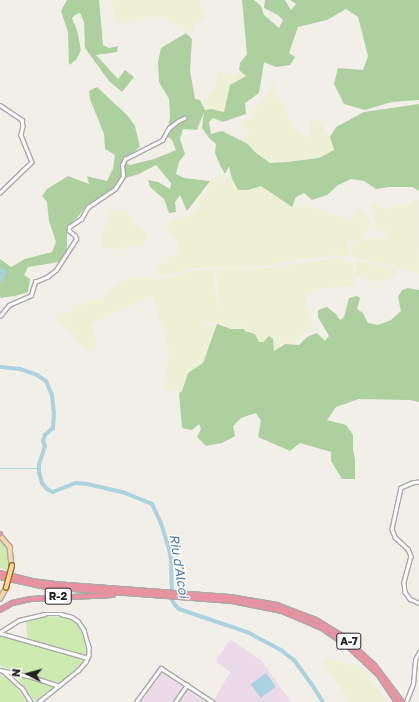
<!DOCTYPE html>
<style>
body{margin:0}
#map{position:relative;width:419px;height:702px;overflow:hidden;background:#f2efe9;font-family:"Golos Text",sans-serif}
div>[style]{position:absolute}
.industrial>*{inset:0;background:#ebdbe8}
.farmland>*{inset:0;background:#eef0d5}
.grass>*{inset:0;background:#cdebb0}
.forest>*{inset:0;background:#add19e}
.water>*{inset:0;background:#aad3df;transform-origin:0 0}
.stream>*{height:1px;margin:-0.5px;padding:0 0.5px;transform-origin:0.5px;border-radius:0.5px;background:#aad3df}
.river>*{height:4px;margin:-2px;padding:0 2px;transform-origin:2px;border-radius:2px;background:#aad3df}
.roads{filter:drop-shadow(1px 0 #a9a9a9) drop-shadow(-1px 0 #a9a9a9) drop-shadow(0 1px #a9a9a9) drop-shadow(0 -1px #a9a9a9)}
.minor>*{height:2.5px;margin:-1.25px;padding:0 1.25px;transform-origin:1.25px;border-radius:1.25px;background:#fff}
.major>*{height:3.5px;margin:-1.75px;padding:0 1.75px;transform-origin:1.75px;border-radius:1.75px;background:#fcd6a4}
.highway>*{height:4px;margin:-2px;padding:0 2px;transform-origin:2px;border-radius:2px;background:#e892a2}
.bridges{filter:drop-shadow(1px 0 #a06b00) drop-shadow(-1px 0 #a06b00) drop-shadow(0 1px #a06b00) drop-shadow(0 -1px #a06b00)}
.major-bridge>*{height:3.5px;margin:-1.75px;padding:0 1.75px;transform-origin:1.75px;border-radius:1.75px;background:#fcd6a4}
span{translate:-50% -50%;white-space:nowrap;text-align:center;line-height:1.15;-webkit-text-stroke:3px #fff;paint-order:stroke}
.shield-label span{padding:1px 3px;background:#fff;border:1px solid;border-radius:3px;-webkit-text-stroke-width:0}
.shield-label{font-size:11px;color:#222;font-weight:700}
.water-label{font-size:13px;color:#4a7aab;font-style:italic}
.north{position:absolute;left:8px;top:654px;width:40px;height:40px;-webkit-text-stroke:3px #fff;paint-order:stroke;rotate:276deg;font-size:11px;font-weight:700;line-height:16px;text-align:center;color:#222}
.north::after{content:'';display:block;margin:auto;width:14px;height:18px;background:#222;clip-path:polygon(50% 0,100% 100%,50% 72%,0 100%)}
</style>
<div id="map">
<div class="industrial">
<i style="clip-path:polygon(230px 639px,261px 660px,291px 702px,134px 702px,160px 664px,214px 700px,230px 672px,216px 661px)"></i>
</div>
<div class="farmland">
<i style="clip-path:polygon(116px 0,200px 0,205px 19px,196px 23px,192px 35px,165px 19px,155px 16px,147px 17px,143px 20px,133px 20px,119px 25px,115px 20px,111px 3px)"></i>
<i style="clip-path:polygon(218px 72px,233px 75px,242px 73px,246px 76px,230px 85px,224px 112px,212px 109px,205px 110px,203px 103px,215px 86px)"></i>
<i style="clip-path:polygon(276px 78px,276px 95px,283px 103px,295px 130px,307px 138px,311px 131px,311px 118px,319px 121px,330px 137px,334px 150px,319px 158px,270px 163px,255px 152px,248px 144px,243px 142px,249px 130px,240px 124px,245px 117px,251px 120px,254px 115px,251px 113px,270px 92px)"></i>
<i style="clip-path:polygon(222px 173px,232px 179px,239px 190px,248px 190px,261px 185px,292px 207px,300px 205px,315px 208px,351px 220px,358px 206px,370px 223px,368px 229px,361px 240px,387px 236px,385px 231px,379px 231px,376px 227px,371px 204px,381px 204px,386px 210px,400px 204px,407px 205px,414px 199px,418px 198px,419px 273px,352px 257px,350px 244px,359px 240px,349px 240px,347px 245px,350px 257px,340px 255px,295px 260px,265px 266px,198px 268px,163px 276px,154px 275px,157px 263px,173px 256px,178px 251px,179px 243px,168px 230px,168px 226px,174px 218px,181px 219px,197px 211px,199px 207px,198px 200px,205px 193px,210px 181px)"></i>
<i style="clip-path:polygon(115px 209px,129px 213px,133px 223px,146px 231px,144px 244px,139px 246px,130px 245px,123px 250px,119px 251px,102px 247px,102px 235px,110px 213px)"></i>
<i style="clip-path:polygon(334px 258px,348px 260px,353px 264px,355px 285px,342px 287px,331px 287px,305px 294px,309px 317px,313px 324px,313px 330px,301px 334px,300px 340px,296px 344px,282px 343px,276px 349px,273px 339px,259px 342px,255px 334px,245px 330px,242px 327px,231px 329px,222px 323px,201px 321px,206px 324px,215px 325px,214px 332px,203px 363px,188px 373px,182px 391px,163px 391px,169px 355px,164px 329px,159px 321px,153px 297px,145px 299px,91px 324px,99px 346px,92px 351px,87px 351px,80px 344px,73px 338px,72px 333px,55px 318px,92px 299px,100px 301px,118px 282px,131px 277px,149px 277px,160px 279px,193px 271px,213px 269px,218px 305px,214px 305px,218px 305px,223px 301px,219px 301px,216px 270px,284px 267px,300px 263px)"></i>
<i style="clip-path:polygon(356px 261px,398px 269px,398px 272px,389px 280px,381px 282px,365px 280px,356px 276px)"></i>
<i style="clip-path:polygon(326px 659px,336px 660px,361px 667px,388px 702px,348px 702px,343px 692px,325px 666px,324px 661px)"></i>
</div>
<div class="grass">
<i style="clip-path:polygon(0 538px,9px 547px,11px 558px,10px 571px,0 568px)"></i>
<i style="clip-path:polygon(44px 616px,64px 617px,77px 624px,84px 637px,87px 654px,84px 655px,27px 639px,26px 620px)"></i>
<i style="clip-path:polygon(0 636px,82px 659px,84px 662px,59px 683px,0 666px)"></i>
<i style="clip-path:polygon(0 674px,14px 684px,27px 702px,0 702px)"></i>
<i style="clip-path:polygon(18px 676px,53px 684px,54px 687px,35px 701px,18px 679px)"></i>
</div>
<div class="forest">
<i style="clip-path:polygon(67px 0,99px 0,103px 45px,109px 48px,118px 46px,117px 52px,96px 55px,118px 79px,125px 70px,134px 77px,122px 92px,109px 81px,85px 48px,84px 22px,80px 13px,75px 15px,72px 18px,77px 30px,81px 50px,76px 60px,69px 65px,68px 32px,61px 11px)"></i>
<i style="clip-path:polygon(242px 0,254px 0,261px 6px,264px 15px,279px 28px,283px 20px,278px 15px,264px 8px,265px 0,285px 0,291px 10px,296px 4px,290px 0,419px 0,419px 100px,392px 102px,365px 110px,344px 104px,334px 84px,338px 68px,363px 70px,368px 56px,358px 17px,346px 9px,327px 20px,298px 27px,289px 53px,295px 57px,290px 65px,276px 67px,264px 62px,259px 93px,245px 103px,246px 114px,223px 122px,213px 118px,209px 122px,211px 134px,222px 131px,248px 144px,255px 152px,270px 163px,286px 162px,319px 158px,334px 150px,330px 137px,336px 127px,364px 112px,419px 104px,419px 191px,412px 187px,389px 187px,376px 189px,364px 181px,351px 179px,338px 185px,327px 195px,312px 200px,304px 193px,296px 197px,292px 207px,261px 186px,248px 190px,238px 190px,232px 179px,229px 166px,225px 174px,220px 165px,215px 153px,216px 144px,209px 138px,202px 128px,204px 112px,197px 130px,183px 129px,180px 139px,185px 154px,179px 162px,176px 174px,184px 178px,210px 181px,187px 211px,180px 195px,175px 202px,176px 212px,169px 213px,164px 199px,150px 187px,148px 180px,158px 182px,170px 189px,171px 183px,156px 165px,139px 174px,126px 178px,107px 193px,88px 204px,77px 218px,67px 226px,67px 251px,59px 262px,28px 267px,24px 275px,30px 279px,28px 292px,15px 296px,0 298px,0 259px,11px 267px,25px 259px,52px 252px,56px 242px,49px 221px,47px 202px,42px 196px,47px 189px,68px 176px,89px 184px,87px 176px,107px 181px,113px 169px,115px 155px,105px 149px,104px 134px,90px 99px,89px 91px,97px 87px,128px 116px,135px 126px,140px 147px,122px 161px,130px 165px,154px 159px,176px 150px,172px 140px,166px 135px,170px 118px,169px 99px,159px 82px,158px 62px,161px 48px,186px 33px,192px 39px,190px 71px,195px 99px,200px 100px,205px 110px,212px 109px,224px 112px,230px 85px,246px 76px,239px 70px,240px 63px,247px 54px)"></i>
<i style="clip-path:polygon(408px 288px,419px 290px,419px 402px,410px 400px,359px 399px,336px 407px,327px 420px,346px 425px,353px 435px,353px 450px,355px 459px,355px 479px,342px 479px,331px 461px,331px 452px,300px 443px,290px 451px,258px 437px,261px 421px,256px 413px,241px 418px,233px 426px,235px 436px,222px 443px,206px 446px,197px 437px,201px 429px,199px 424px,192px 430px,182px 428px,179px 393px,182px 391px,188px 373px,203px 363px,217px 324px,231px 329px,244px 329px,245px 331px,255px 334px,259px 342px,263px 342px,269px 336px,273px 339px,274px 351px,285px 344px,299px 345px,307px 337px,317px 333px,325px 341px,329px 336px,318px 317px,318px 310px,327px 307px,336px 314px,340px 320px,344px 317px,349px 298px,357px 296px,360px 298px,357px 309px,363px 313px,368px 323px,378px 325px,391px 320px,401px 311px,398px 297px,402px 290px)"></i>
</div>
<div class="water">
<i style="left:266px;top:673px;width:17px;height:19px;rotate:54deg"></i>
</div>
<div class="stream">
<i style="left:0;top:468px;width:39px"></i>
</div>
<div class="river">
<i style="left:0;top:269px;width:5px;rotate:37deg"></i>
<i style="left:4px;top:272px;width:9px;rotate:117deg"></i>
<i style="left:0;top:367px;width:20px;rotate:6deg"></i>
<i style="left:20px;top:369px;width:18px;rotate:19deg"></i>
<i style="left:37px;top:375px;width:11px;rotate:34deg"></i>
<i style="left:46px;top:381px;width:15px;rotate:67deg"></i>
<i style="left:52px;top:395px;width:18px;rotate:84deg"></i>
<i style="left:54px;top:413px;width:15px;rotate:94deg"></i>
<i style="left:53px;top:428px;width:11px;rotate:139deg"></i>
<i style="left:45px;top:435px;width:6px;rotate:108deg"></i>
<i style="left:43px;top:441px;width:5px;rotate:68deg"></i>
<i style="left:45px;top:446px;width:19px;rotate:108deg"></i>
<i style="left:39px;top:464px;width:8px;rotate:90deg"></i>
<i style="left:39px;top:472px;width:11px;rotate:75deg"></i>
<i style="left:42px;top:483px;width:8px;rotate:50deg"></i>
<i style="left:47px;top:489px;width:7px;rotate:27deg"></i>
<i style="left:53px;top:492px;width:24px;rotate:-22deg"></i>
<i style="left:75px;top:483px;width:12px;rotate:5deg"></i>
<i style="left:87px;top:484px;width:39px;rotate:13deg"></i>
<i style="left:125px;top:493px;width:29px;rotate:22deg"></i>
<i style="left:152px;top:504px;width:21px;rotate:65deg"></i>
<i style="left:161px;top:523px;width:27px;rotate:73deg"></i>
<i style="left:169px;top:549px;width:10px;rotate:79deg"></i>
<i style="left:171px;top:559px;width:41px;rotate:88.6deg"></i>
<i style="left:172px;top:600px;width:6px;rotate:59deg"></i>
<i style="left:175px;top:605px;width:6px;rotate:45deg"></i>
<i style="left:179px;top:609px;width:72px;rotate:18.7deg"></i>
<i style="left:247px;top:632px;width:38px;rotate:28deg"></i>
<i style="left:281px;top:650px;width:16px;rotate:38deg"></i>
<i style="left:294px;top:660px;width:29px;rotate:54deg"></i>
<i style="left:311px;top:683px;width:22px;rotate:58deg"></i>
</div>
<div class="roads">
<div class="minor">
<i style="left:0;top:105px;width:27px;rotate:34deg"></i>
<i style="left:22px;top:120px;width:6px;rotate:81deg"></i>
<i style="left:23px;top:126px;width:9px;rotate:103deg"></i>
<i style="left:21px;top:135px;width:29px;rotate:68deg"></i>
<i style="left:32px;top:162px;width:45px;rotate:135.9deg"></i>
<i style="left:0;top:316px;width:14px;rotate:-51deg"></i>
<i style="left:9px;top:305px;width:24px;rotate:-24deg"></i>
<i style="left:31px;top:295px;width:14px;rotate:-73deg"></i>
<i style="left:35px;top:282px;width:13px;rotate:-23deg"></i>
<i style="left:47px;top:277px;width:11px;rotate:-38deg"></i>
<i style="left:56px;top:270px;width:37px;rotate:-57deg"></i>
<i style="left:76px;top:239px;width:3px;rotate:-108deg"></i>
<i style="left:75px;top:236px;width:8px;rotate:-140deg"></i>
<i style="left:69px;top:231px;width:4px;rotate:-90deg"></i>
<i style="left:69px;top:227px;width:14px;rotate:-34deg"></i>
<i style="left:81px;top:219px;width:14px;rotate:-60deg"></i>
<i style="left:88px;top:207px;width:32px;rotate:-34deg"></i>
<i style="left:115px;top:189px;width:15px;rotate:-58deg"></i>
<i style="left:123px;top:176px;width:11px;rotate:-95deg"></i>
<i style="left:122px;top:165px;width:7px;rotate:-63deg"></i>
<i style="left:125px;top:159px;width:42px;rotate:-27.2deg"></i>
<i style="left:162px;top:140px;width:14px;rotate:-60deg"></i>
<i style="left:169px;top:128px;width:11px;rotate:-38deg"></i>
<i style="left:178px;top:121px;width:7px;rotate:-27deg"></i>
<i style="left:419px;top:482px;width:7px;rotate:172deg"></i>
<i style="left:412px;top:483px;width:12px;rotate:156deg"></i>
<i style="left:401px;top:488px;width:42px;rotate:102.4deg"></i>
<i style="left:392px;top:529px;width:9px;rotate:69deg"></i>
<i style="left:395px;top:537px;width:18px;rotate:43deg"></i>
<i style="left:408px;top:549px;width:8px;rotate:67deg"></i>
<i style="left:411px;top:556px;width:28px;rotate:105deg"></i>
<i style="left:404px;top:583px;width:9px;rotate:84deg"></i>
<i style="left:405px;top:592px;width:9px;rotate:54deg"></i>
<i style="left:410px;top:599px;width:10px;rotate:24deg"></i>
<i style="left:0;top:632px;width:22px;rotate:-32deg"></i>
<i style="left:19px;top:620px;width:26px;rotate:-13deg"></i>
<i style="left:44px;top:614px;width:17px"></i>
<i style="left:61px;top:614px;width:11px;rotate:15deg"></i>
<i style="left:72px;top:617px;width:7px;rotate:34deg"></i>
<i style="left:78px;top:621px;width:11px;rotate:56deg"></i>
<i style="left:84px;top:630px;width:18px;rotate:74deg"></i>
<i style="left:89px;top:647px;width:8px;rotate:90deg"></i>
<i style="left:89px;top:655px;width:8px;rotate:113deg"></i>
<i style="left:86px;top:662px;width:11px;rotate:131deg"></i>
<i style="left:79px;top:670px;width:51px;rotate:141.3deg"></i>
<i style="left:0;top:633px;width:91px;rotate:15.9deg"></i>
<i style="left:0;top:670px;width:33px;rotate:12deg"></i>
<i style="left:32px;top:677px;width:28px;rotate:18deg"></i>
<i style="left:3px;top:671px;width:25px;rotate:42deg"></i>
<i style="left:22px;top:688px;width:17px;rotate:57deg"></i>
<i style="left:136px;top:702px;width:42px;rotate:-53.7deg"></i>
<i style="left:161px;top:668px;width:62px;rotate:33.2deg"></i>
<i style="left:175px;top:702px;width:21px;rotate:-55deg"></i>
<i style="left:406px;top:702px;width:19px;rotate:-69deg"></i>
<i style="left:413px;top:684px;width:24px;rotate:-85deg"></i>
<i style="left:415px;top:660px;width:9px;rotate:-63deg"></i>
</div>
<div class="major">
<i style="left:0;top:535px;width:16px;rotate:50deg"></i>
<i style="left:10px;top:547px;width:19px;rotate:84deg"></i>
<i style="left:0;top:599px;width:13px;rotate:-61deg"></i>
</div>
<div class="highway">
<i style="left:0;top:534px;width:1px;rotate:90deg"></i>
<i style="left:0;top:573px;width:32px;rotate:14deg"></i>
<i style="left:31px;top:581px;width:23px;rotate:7deg"></i>
<i style="left:54px;top:584px;width:176px;rotate:4.2deg"></i>
<i style="left:230px;top:597px;width:48px;rotate:9.7deg"></i>
<i style="left:277px;top:605px;width:40px;rotate:21deg"></i>
<i style="left:314px;top:619px;width:33px;rotate:31deg"></i>
<i style="left:342px;top:636px;width:43px;rotate:42.2deg"></i>
<i style="left:374px;top:665px;width:46px;rotate:52.9deg"></i>
<i style="left:0;top:577px;width:47px;rotate:12.3deg"></i>
<i style="left:46px;top:587px;width:187px;rotate:4.3deg"></i>
<i style="left:232px;top:601px;width:51px;rotate:11.3deg"></i>
<i style="left:282px;top:611px;width:43px;rotate:23deg"></i>
<i style="left:322px;top:628px;width:33px;rotate:35deg"></i>
<i style="left:349px;top:647px;width:40px;rotate:43deg"></i>
<i style="left:378px;top:674px;width:34px;rotate:56deg"></i>
<i style="left:0;top:610px;width:14px;rotate:-30deg"></i>
<i style="left:12px;top:603px;width:19px;rotate:-12deg"></i>
<i style="left:31px;top:599px;width:82px;rotate:-2.8deg"></i>
</div>
</div>
<div class="bridges">
<div class="major-bridge">
<i style="left:6px;top:588px;width:23px;rotate:-75deg"></i>
</div>
</div>
<div class="shield-label">
<span style="left:58px;top:596px">R-2</span>
<span style="left:349px;top:641px">A-7</span>
</div>
<div class="water-label">
<span style="left:179px;top:566px;rotate:81deg">Riu d'Alcoi</span>
</div>
<div class="north">N</div>
</div>
